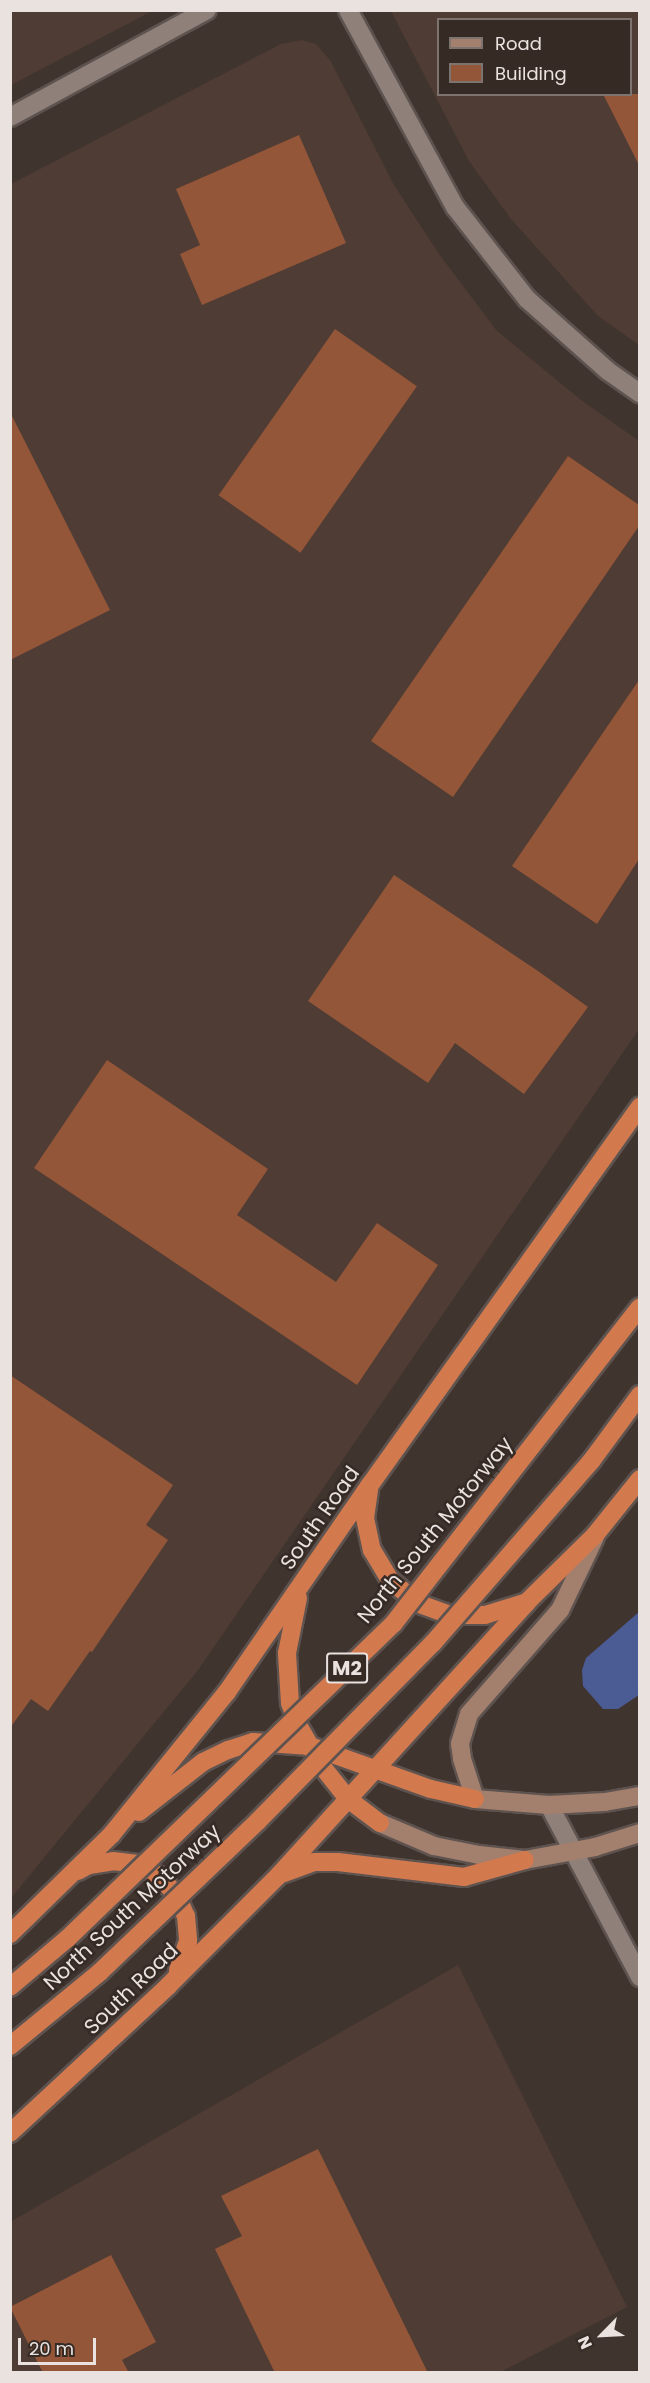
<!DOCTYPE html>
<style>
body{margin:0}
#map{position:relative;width:650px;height:2383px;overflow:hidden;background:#40342f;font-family:Poppins,sans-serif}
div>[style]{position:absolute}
.built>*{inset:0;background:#4f3c34}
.water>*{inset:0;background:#4b5c94}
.building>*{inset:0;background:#945638;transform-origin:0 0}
.roads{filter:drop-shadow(2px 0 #5e534f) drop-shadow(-2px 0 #5e534f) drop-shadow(0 2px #5e534f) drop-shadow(0 -2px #5e534f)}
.street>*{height:18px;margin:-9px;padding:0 9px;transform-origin:9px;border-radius:9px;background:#8f817a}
.secondary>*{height:18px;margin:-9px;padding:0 9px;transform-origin:9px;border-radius:9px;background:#a37f6d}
.highway>*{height:18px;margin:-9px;padding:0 9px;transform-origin:9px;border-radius:9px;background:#d3794e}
.bridges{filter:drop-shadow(2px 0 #5e534f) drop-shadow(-2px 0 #5e534f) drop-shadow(0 2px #5e534f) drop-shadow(0 -2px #5e534f)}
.highway-bridge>*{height:18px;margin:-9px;padding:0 9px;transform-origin:9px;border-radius:9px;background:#d3794e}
span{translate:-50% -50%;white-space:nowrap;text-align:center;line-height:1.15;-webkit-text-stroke:5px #362a25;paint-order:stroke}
.shield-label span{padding:2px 4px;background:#362a25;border:2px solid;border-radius:4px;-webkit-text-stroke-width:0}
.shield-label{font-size:20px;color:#eae2de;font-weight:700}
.street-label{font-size:21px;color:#eae2de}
.frame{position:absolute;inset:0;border:12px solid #eae2de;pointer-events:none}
.legend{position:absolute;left:437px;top:18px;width:195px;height:78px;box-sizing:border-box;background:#362a25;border:2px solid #7e746f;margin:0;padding:8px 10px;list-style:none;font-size:18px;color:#eae2de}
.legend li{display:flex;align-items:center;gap:12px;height:30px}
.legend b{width:30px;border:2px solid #7e746f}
.north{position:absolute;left:572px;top:2305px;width:60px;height:60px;-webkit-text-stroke:4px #362a25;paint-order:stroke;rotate:246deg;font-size:16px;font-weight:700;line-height:24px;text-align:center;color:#eae2de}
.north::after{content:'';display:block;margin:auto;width:21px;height:27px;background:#eae2de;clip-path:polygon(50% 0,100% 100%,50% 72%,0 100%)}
.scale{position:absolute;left:18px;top:2338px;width:78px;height:27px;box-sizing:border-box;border:3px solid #eae2de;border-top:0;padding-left:8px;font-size:18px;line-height:21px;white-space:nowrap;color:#eae2de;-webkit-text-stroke:4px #362a25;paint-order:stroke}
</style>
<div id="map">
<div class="built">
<i style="clip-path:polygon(11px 10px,152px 10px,152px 11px,11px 85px)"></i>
<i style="clip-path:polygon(evenodd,391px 11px,639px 11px,639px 345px,598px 316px,511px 219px,469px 161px,391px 11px,438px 20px,630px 20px,630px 94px,438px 94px,438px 20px)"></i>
<i style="clip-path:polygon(302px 40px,316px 44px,330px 60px,394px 185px,439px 254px,497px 331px,581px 400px,639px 441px,639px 1029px,198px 1670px,11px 1898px,11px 184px,281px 44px)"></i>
<i style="clip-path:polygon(458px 1965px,627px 2307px,500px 2372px,11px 2372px,10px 2222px)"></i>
</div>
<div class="water">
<i style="clip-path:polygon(639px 1612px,639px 1695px,618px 1709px,603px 1709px,583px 1686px,582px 1670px,586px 1658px)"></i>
</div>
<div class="building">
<i style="clip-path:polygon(603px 94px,639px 94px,639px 165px)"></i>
<i style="clip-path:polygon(299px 135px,346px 243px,202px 305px,180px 254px,200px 245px,176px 189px)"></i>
<i style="left:335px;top:329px;width:100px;height:203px;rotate:35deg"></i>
<i style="clip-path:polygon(10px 412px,110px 610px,10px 660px)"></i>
<i style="clip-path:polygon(568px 456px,639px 505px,639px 526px,453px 797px,371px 741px)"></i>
<i style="clip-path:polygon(639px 680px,639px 859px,597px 924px,512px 866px)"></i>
<i style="clip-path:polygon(394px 875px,538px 971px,588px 1007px,524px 1094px,455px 1043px,428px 1083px,308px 1001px)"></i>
<i style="clip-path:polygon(107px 1060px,268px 1169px,237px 1215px,336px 1282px,377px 1223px,438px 1265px,357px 1385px,34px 1168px)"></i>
<i style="clip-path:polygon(10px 1375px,173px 1485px,146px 1525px,168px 1540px,92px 1652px,90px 1651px,48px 1711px,31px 1699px,10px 1728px)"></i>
<i style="clip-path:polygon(318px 2149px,428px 2373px,275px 2373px,215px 2249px,242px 2236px,221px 2196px)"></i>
<i style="clip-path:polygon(111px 2255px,156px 2342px,122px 2360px,129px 2373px,43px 2373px,10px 2307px)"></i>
</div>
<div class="roads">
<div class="street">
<i style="left:348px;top:10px;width:224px;rotate:61.5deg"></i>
<i style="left:455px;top:207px;width:117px;rotate:52deg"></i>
<i style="left:527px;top:299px;width:108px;rotate:41.6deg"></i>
<i style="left:608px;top:371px;width:39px;rotate:35deg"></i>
<i style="left:10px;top:117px;width:224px;rotate:-28.5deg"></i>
<i style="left:549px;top:1805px;width:195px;rotate:62.1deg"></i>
</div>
<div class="secondary">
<i style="left:595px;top:1537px;width:81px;rotate:115.6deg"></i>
<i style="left:560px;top:1610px;width:138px;rotate:131.2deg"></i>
<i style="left:469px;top:1714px;width:31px;rotate:107deg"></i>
<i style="left:460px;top:1744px;width:15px;rotate:82deg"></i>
<i style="left:462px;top:1759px;width:42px;rotate:72deg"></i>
<i style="left:475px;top:1799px;width:74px;rotate:4.6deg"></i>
<i style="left:549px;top:1805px;width:56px;rotate:-3.1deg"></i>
<i style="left:605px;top:1802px;width:36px;rotate:-10deg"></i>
<i style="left:380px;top:1823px;width:59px;rotate:23.1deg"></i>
<i style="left:434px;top:1846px;width:46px;rotate:11.3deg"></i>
<i style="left:479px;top:1855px;width:46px;rotate:6.2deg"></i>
<i style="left:525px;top:1860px;width:71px;rotate:-10.5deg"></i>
<i style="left:595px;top:1847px;width:47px;rotate:-17.3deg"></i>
</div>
<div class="highway">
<i style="left:369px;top:1490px;width:28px;rotate:98deg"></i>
<i style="left:365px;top:1518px;width:33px;rotate:78deg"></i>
<i style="left:372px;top:1550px;width:35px;rotate:59deg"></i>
<i style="left:390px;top:1580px;width:35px;rotate:40deg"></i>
<i style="left:417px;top:1603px;width:35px;rotate:20deg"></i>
<i style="left:450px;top:1615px;width:35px"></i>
<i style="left:485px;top:1615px;width:44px;rotate:-17.2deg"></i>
<i style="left:298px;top:1598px;width:56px;rotate:101.3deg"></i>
<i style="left:287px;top:1653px;width:50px;rotate:86.6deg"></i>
<i style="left:290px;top:1703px;width:23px;rotate:70deg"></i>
<i style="left:298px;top:1725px;width:46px;rotate:60.1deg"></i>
<i style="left:321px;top:1765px;width:43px;rotate:51.5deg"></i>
<i style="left:348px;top:1799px;width:40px;rotate:37deg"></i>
<i style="left:139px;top:1812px;width:81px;rotate:-38deg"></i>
<i style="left:203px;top:1762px;width:28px;rotate:-26deg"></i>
<i style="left:228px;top:1750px;width:26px;rotate:-18deg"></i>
<i style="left:253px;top:1742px;width:57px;rotate:4deg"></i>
<i style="left:310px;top:1746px;width:128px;rotate:19.6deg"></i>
<i style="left:431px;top:1789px;width:45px;rotate:12.8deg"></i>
<i style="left:78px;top:1871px;width:13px;rotate:-29deg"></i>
<i style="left:89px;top:1865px;width:24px;rotate:-9deg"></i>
<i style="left:113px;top:1861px;width:25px;rotate:7deg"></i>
<i style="left:138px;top:1864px;width:24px;rotate:30deg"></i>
<i style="left:159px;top:1876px;width:25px;rotate:47deg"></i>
<i style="left:176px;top:1894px;width:24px;rotate:66deg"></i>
<i style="left:186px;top:1916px;width:25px;rotate:85deg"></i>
<i style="left:188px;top:1941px;width:31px;rotate:109deg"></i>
<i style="left:284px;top:1873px;width:32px;rotate:-20deg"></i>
<i style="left:314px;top:1862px;width:24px"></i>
<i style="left:338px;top:1862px;width:127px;rotate:6.8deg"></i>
<i style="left:464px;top:1877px;width:63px;rotate:-15.6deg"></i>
<i style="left:10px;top:1934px;width:143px;rotate:-44.4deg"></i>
<i style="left:112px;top:1834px;width:183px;rotate:-51deg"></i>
<i style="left:227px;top:1692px;width:252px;rotate:-55.4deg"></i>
<i style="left:370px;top:1485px;width:465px;rotate:-54.5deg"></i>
<i style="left:10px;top:2133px;width:217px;rotate:-42.9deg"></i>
<i style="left:169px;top:1985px;width:156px;rotate:-45deg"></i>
<i style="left:279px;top:1875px;width:369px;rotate:-47.7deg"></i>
<i style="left:527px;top:1602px;width:95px;rotate:-44.6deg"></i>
<i style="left:595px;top:1535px;width:72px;rotate:-51.2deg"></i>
</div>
</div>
<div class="bridges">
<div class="highway-bridge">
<i style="left:10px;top:1987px;width:76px;rotate:-40.2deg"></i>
<i style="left:68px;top:1938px;width:453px;rotate:-44deg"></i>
<i style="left:394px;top:1623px;width:400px;rotate:-52.1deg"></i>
<i style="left:10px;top:2046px;width:117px;rotate:-39.4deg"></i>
<i style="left:100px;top:1972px;width:219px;rotate:-43.7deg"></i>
<i style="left:258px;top:1821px;width:250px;rotate:-45.5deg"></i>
<i style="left:433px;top:1643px;width:242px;rotate:-49deg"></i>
<i style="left:592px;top:1460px;width:81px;rotate:-53.6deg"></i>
</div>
</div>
<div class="shield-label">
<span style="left:347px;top:1668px">M2</span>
</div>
<div class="street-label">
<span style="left:320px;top:1518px;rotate:-55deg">South Road</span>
<span style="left:435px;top:1530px;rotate:-51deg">North South Motorway</span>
<span style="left:132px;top:1907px;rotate:-43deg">North South Motorway</span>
<span style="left:131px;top:1989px;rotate:-44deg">South Road</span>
</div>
<div class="frame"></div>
<ul class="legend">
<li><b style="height:8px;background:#a37f6d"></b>Road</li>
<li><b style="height:16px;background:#945638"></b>Building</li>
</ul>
<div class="north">N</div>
<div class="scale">20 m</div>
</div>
